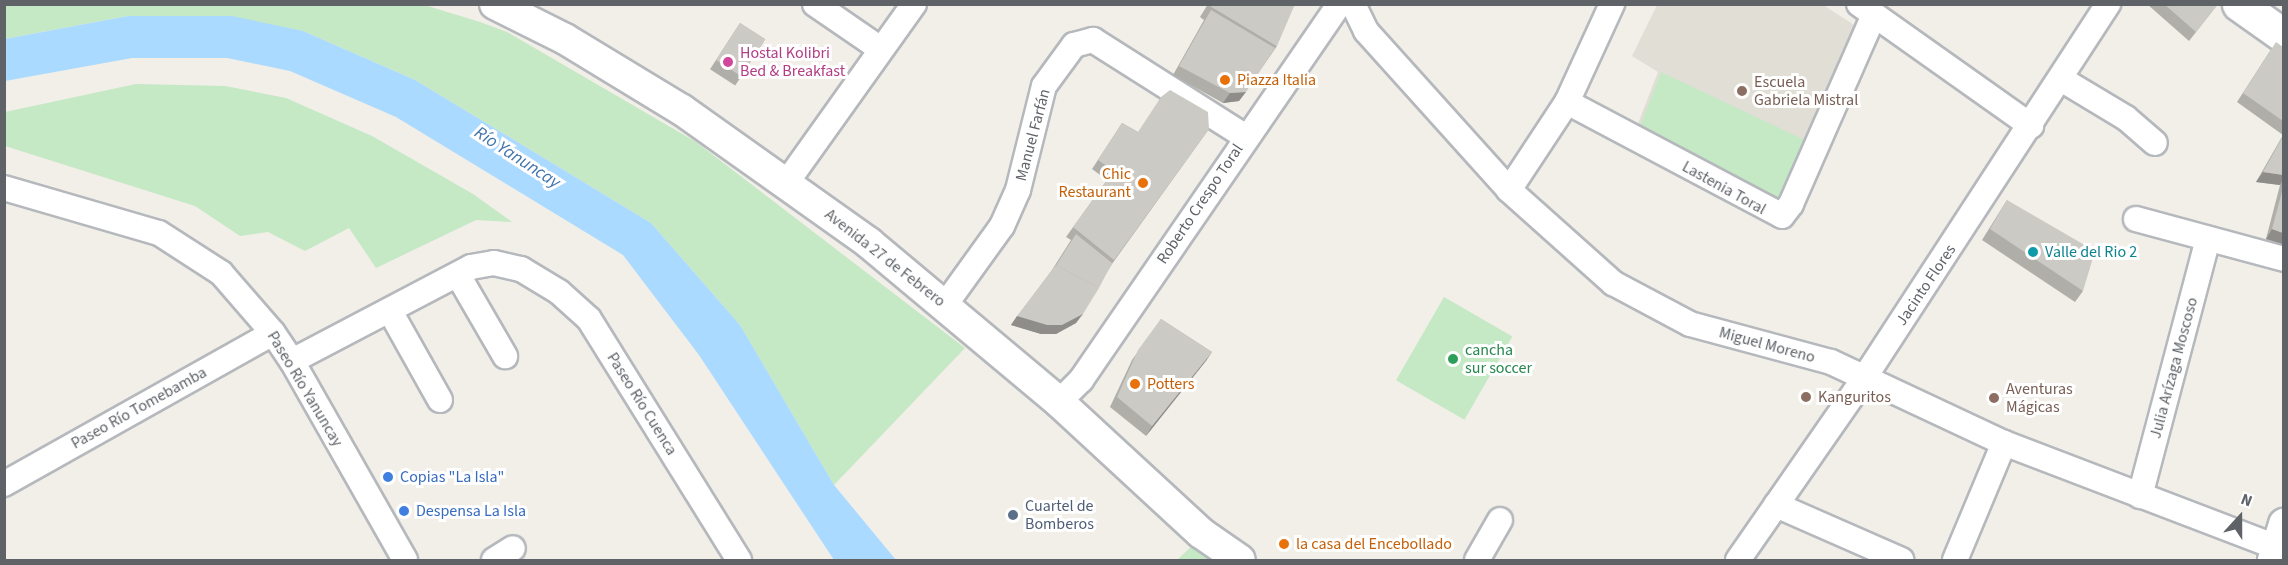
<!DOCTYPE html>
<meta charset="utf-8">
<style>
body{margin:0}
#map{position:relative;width:2288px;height:565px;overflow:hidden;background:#f1efe8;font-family:"Source Sans 3",sans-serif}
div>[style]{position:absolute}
.education>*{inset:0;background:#e1ded6}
.green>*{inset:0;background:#c5e8c5;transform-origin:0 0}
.water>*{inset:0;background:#aadaff}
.roads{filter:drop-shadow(2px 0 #b5b8bc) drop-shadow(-2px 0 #b5b8bc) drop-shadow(0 2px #b5b8bc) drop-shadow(0 -2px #b5b8bc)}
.minor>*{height:24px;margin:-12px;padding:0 12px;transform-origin:12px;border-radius:12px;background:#fff}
.tertiary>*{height:30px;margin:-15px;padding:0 15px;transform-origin:15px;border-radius:15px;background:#fff}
.secondary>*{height:33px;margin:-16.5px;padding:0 16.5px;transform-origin:16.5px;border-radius:16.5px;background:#fff}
.wall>*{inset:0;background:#afaea9;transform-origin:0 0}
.shaded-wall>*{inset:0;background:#8f8d8a}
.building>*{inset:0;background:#cccac5;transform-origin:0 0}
.dots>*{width:16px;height:16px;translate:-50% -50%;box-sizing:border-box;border:3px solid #fff;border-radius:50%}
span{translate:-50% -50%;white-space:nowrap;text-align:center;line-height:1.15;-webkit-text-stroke:6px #fff;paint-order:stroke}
.hotel-label{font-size:16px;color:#b23c85}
.left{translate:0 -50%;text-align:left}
.food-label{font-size:16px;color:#c56008}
.right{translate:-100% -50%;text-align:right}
.education-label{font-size:16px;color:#785e54}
.street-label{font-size:16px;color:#5f6368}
.culture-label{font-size:16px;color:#0d838f}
.leisure-label{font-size:16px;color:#27864d}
.shop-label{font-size:16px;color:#366cbe}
.service-label{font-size:16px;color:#4e5e75}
.water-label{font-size:18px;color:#4174aa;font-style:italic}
.frame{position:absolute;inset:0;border:6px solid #5f6368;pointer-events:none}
.north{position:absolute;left:2210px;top:487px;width:60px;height:60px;-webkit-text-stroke:4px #fff;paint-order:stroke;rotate:21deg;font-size:16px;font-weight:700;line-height:24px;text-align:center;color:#5f6368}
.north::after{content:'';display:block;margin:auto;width:21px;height:27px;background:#5f6368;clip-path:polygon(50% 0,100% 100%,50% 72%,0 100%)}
</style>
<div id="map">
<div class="education">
<i style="clip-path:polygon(1657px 5px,1823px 5px,1859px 28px,1810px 144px,1773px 206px,1637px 126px,1658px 72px,1632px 56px)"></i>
</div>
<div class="green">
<i style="clip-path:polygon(5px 4px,421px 4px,480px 22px,507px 32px,696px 142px,965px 348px,834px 485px,740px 325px,651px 223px,415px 80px,303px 31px,128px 16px,5px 39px)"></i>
<i style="clip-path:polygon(1661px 72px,1813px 144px,1776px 207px,1640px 126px)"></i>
<i style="clip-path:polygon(136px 84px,225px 86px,286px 98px,372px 136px,473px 194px,512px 222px,476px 220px,376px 268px,349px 228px,305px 251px,268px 232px,240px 236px,195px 206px,5px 146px,5px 112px)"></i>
<i style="left:1444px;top:297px;width:79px;height:96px;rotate:30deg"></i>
<i style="clip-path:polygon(1193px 545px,1214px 560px,1177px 560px)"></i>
</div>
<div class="water">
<i style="clip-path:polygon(128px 16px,232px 16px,303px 31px,415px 80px,651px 223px,740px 325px,834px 485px,896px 560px,834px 560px,699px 355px,623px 255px,396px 117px,290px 71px,227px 58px,132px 58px,5px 81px,5px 39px)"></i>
</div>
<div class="roads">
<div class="minor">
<i style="left:815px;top:4px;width:78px;rotate:34.5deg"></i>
<i style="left:1353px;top:4px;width:30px;rotate:64deg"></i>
<i style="left:1366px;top:31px;width:214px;rotate:48deg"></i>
<i style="left:1509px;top:190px;width:140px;rotate:41.8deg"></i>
<i style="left:1613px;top:283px;width:87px;rotate:28deg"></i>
<i style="left:1690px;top:324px;width:146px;rotate:15.1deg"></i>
<i style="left:1831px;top:362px;width:191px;rotate:25.1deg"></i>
<i style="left:2004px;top:443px;width:292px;rotate:20.9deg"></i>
<i style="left:1859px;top:4px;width:211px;rotate:35.3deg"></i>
<i style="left:2061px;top:79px;width:76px;rotate:31deg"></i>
<i style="left:2126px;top:118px;width:38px;rotate:41deg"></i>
<i style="left:1567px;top:102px;width:243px;rotate:27.9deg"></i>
<i style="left:1782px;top:216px;width:15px;rotate:-53deg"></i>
<i style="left:1791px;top:204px;width:206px;rotate:-66.3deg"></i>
<i style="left:787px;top:182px;width:219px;rotate:-54.5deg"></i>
<i style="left:4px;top:188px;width:161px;rotate:16.2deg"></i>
<i style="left:159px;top:233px;width:74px;rotate:32.8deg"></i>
<i style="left:221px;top:273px;width:79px;rotate:49.1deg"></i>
<i style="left:273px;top:333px;width:34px;rotate:56deg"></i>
<i style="left:292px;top:361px;width:229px;rotate:60.4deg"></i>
<i style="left:1509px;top:190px;width:105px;rotate:-56.6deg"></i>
<i style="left:1567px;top:102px;width:108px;rotate:-65.3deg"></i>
<i style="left:2136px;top:219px;width:153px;rotate:15.1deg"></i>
<i style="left:458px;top:275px;width:94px;rotate:59.9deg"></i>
<i style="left:945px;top:305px;width:97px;rotate:-54.2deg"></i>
<i style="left:1002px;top:226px;width:39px;rotate:-66deg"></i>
<i style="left:1018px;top:190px;width:107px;rotate:-76deg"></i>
<i style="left:1044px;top:86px;width:51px;rotate:-53.8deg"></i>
<i style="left:1074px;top:45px;width:20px;rotate:-15deg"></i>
<i style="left:1093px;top:40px;width:181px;rotate:32.4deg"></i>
<i style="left:390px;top:311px;width:102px;rotate:60.7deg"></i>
<i style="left:292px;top:361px;width:202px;rotate:-27.7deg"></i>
<i style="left:471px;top:267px;width:23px;rotate:-10deg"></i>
<i style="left:494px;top:263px;width:28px;rotate:13deg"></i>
<i style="left:521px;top:269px;width:44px;rotate:31.2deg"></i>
<i style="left:559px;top:292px;width:40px;rotate:42deg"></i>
<i style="left:589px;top:319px;width:284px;rotate:58.1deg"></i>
<i style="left:1059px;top:402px;width:31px;rotate:-45deg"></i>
<i style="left:1081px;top:380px;width:456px;rotate:-55.5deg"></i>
<i style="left:4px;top:484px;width:308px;rotate:-29.3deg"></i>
<i style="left:2140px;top:496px;width:266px;rotate:-75.2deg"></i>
<i style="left:1776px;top:505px;width:137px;rotate:23.7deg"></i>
<i style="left:494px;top:560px;width:22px;rotate:-32deg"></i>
<i style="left:1477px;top:560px;width:46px;rotate:-60.1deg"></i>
<i style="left:1738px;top:560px;width:219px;rotate:-55.2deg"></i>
<i style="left:1863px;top:380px;width:449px;rotate:-56.9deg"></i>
<i style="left:1955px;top:560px;width:127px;rotate:-67.3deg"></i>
</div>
<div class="tertiary">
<i style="left:495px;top:4px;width:78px;rotate:26.6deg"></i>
<i style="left:565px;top:39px;width:137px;rotate:31.3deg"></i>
<i style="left:682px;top:110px;width:229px;rotate:35.4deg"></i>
<i style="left:869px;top:243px;width:248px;rotate:39.9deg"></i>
<i style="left:1059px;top:402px;width:193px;rotate:42.7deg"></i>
<i style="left:1201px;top:533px;width:47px;rotate:34.7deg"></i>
<i style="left:2273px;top:560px;width:38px;rotate:-73deg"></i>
</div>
<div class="secondary">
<i style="left:2239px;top:4px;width:55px;rotate:35.4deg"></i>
</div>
</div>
<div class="wall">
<i style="clip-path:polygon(1208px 4px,1277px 46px,1239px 101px,1223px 103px,1173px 75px,1204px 20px,1200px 17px)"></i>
<i style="clip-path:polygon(2147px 4px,2218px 4px,2189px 41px)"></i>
<i style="left:740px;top:23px;width:30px;height:55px;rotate:33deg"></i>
<i style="clip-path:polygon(2283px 47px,2283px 244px,2266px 239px,2280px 185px,2256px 182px,2283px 135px,2237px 102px,2270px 51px)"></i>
<i style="clip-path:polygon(1122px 123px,1138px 132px,1209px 129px,1112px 264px,1076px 323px,1056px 334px,1041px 334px,1011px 325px,1052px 270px,1071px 240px,1066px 237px,1107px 180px,1092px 169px)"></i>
<i style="clip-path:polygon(2007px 200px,2083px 291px,2075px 302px,1982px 240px)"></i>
<i style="clip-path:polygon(1161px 319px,1212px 352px,1146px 436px,1110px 407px,1132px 360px)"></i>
</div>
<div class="shaded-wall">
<i style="clip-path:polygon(1246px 92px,1239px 101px,1223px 103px,1230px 93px)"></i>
<i style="clip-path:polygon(2263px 172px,2283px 175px,2283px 180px,2280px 185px,2256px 182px)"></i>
<i style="clip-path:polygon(2272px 229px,2283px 233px,2283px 244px,2266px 239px)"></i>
<i style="clip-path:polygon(1083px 314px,1076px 323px,1056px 334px,1041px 334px,1011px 325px,1017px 316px)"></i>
<i style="clip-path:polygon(1212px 352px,1206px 361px,1146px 436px,1152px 426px)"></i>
</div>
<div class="building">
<i style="clip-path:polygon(1208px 4px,1295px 4px,1277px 46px,1208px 5px)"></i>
<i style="clip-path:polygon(2164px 4px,2218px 4px,2196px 32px)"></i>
<i style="clip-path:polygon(1211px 10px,1275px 48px,1246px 92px,1230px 93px,1179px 66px)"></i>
<i style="left:740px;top:23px;width:30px;height:44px;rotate:33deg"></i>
<i style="clip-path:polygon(2276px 42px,2283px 47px,2283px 121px,2243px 93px)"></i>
<i style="clip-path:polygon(1170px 90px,1208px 112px,1209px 129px,1114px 260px,1073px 227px,1114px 171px,1098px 160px,1122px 123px,1138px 132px,1161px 97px)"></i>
<i style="clip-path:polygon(2283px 136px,2283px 175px,2263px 172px)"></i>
<i style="clip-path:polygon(2283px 188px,2283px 233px,2272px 229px)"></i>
<i style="clip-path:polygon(2007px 200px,2095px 251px,2083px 291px,1990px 229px)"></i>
<i style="clip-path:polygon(1076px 234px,1112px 263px,1099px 288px,1056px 265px,1055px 267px)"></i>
<i style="clip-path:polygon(1056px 265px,1099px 288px,1083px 314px,1062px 325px,1047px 325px,1017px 316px)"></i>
<i style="clip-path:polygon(1161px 319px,1212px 352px,1152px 426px,1117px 397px,1138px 350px)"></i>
</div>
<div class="dots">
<i style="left:728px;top:62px;background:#d1479c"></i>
<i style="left:1225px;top:80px;background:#e8710a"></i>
<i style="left:1742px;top:91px;background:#8d6e63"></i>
<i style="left:1143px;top:183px;background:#e8710a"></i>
<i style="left:2033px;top:252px;background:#0f9aa8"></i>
<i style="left:1453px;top:359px;background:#2e9e5b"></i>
<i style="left:1135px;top:384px;background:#e8710a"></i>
<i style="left:1806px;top:397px;background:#8d6e63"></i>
<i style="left:1994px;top:398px;background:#8d6e63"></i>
<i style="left:388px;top:477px;background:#3f7fe0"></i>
<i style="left:404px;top:511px;background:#3f7fe0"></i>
<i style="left:1013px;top:515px;background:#5c6f8a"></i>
<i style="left:1284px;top:544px;background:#e8710a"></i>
</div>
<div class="hotel-label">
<span class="left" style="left:740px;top:62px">Hostal Kolibri<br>Bed &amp; Breakfast</span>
</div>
<div class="food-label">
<span class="left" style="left:1237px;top:80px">Piazza Italia</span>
<span class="right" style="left:1131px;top:183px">Chic<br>Restaurant</span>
<span class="left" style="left:1147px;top:384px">Potters</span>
<span class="left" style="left:1296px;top:544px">la casa del Encebollado</span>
</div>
<div class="education-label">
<span class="left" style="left:1754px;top:91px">Escuela<br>Gabriela Mistral</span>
<span class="left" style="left:2006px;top:398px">Aventuras<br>Mágicas</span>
<span class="left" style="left:1818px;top:397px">Kanguritos</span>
</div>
<div class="street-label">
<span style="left:1033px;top:135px;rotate:-75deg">Manuel Farfán</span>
<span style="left:1724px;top:188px;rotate:29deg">Lastenia Toral</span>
<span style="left:1200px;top:204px;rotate:-56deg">Roberto Crespo Toral</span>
<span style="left:885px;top:258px;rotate:38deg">Avenida 27 de Febrero</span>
<span style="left:1926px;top:285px;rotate:-56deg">Jacinto Flores</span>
<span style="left:1767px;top:345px;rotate:15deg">Miguel Moreno</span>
<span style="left:2174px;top:368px;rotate:-75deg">Julia Arízaga Moscoso</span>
<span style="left:305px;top:389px;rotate:59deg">Paseo Río Yanuncay</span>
<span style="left:642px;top:404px;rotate:58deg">Paseo Río Cuenca</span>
<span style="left:139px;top:408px;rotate:-29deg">Paseo Río Tomebamba</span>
</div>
<div class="culture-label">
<span class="left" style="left:2045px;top:252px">Valle del Rio 2</span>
</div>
<div class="leisure-label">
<span class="left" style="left:1465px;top:359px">cancha<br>sur soccer</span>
</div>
<div class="shop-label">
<span class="left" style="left:400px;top:477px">Copias "La Isla"</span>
<span class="left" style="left:416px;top:511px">Despensa La Isla</span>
</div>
<div class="service-label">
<span class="left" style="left:1025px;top:515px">Cuartel de<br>Bomberos</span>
</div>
<div class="water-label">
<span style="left:517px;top:158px;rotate:33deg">Río Yanuncay</span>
</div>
<div class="frame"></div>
<div class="north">N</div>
</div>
